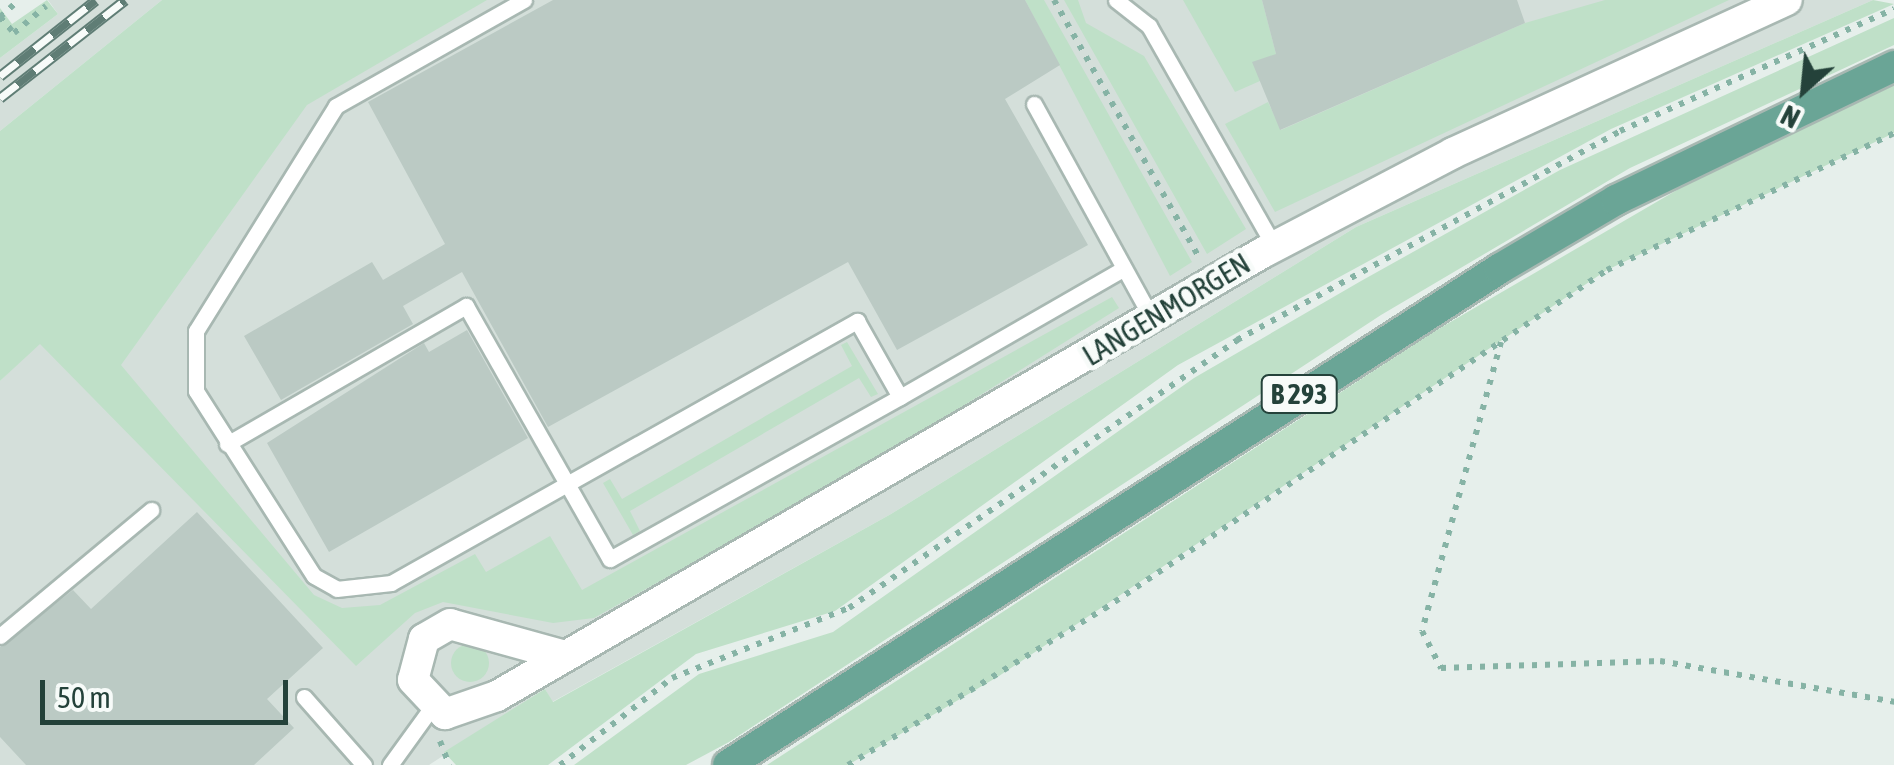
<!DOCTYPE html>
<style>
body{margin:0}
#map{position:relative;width:1894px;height:765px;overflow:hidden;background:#e6efeb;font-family:"Asap Condensed",sans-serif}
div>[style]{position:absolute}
.built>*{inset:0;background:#d4dfda}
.green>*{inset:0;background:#bfe0c8}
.round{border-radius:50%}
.building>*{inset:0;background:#bbcac4}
.path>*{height:6px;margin-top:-3px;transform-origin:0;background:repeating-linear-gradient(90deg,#86b3a5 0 5px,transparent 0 13px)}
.roads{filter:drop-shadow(2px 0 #a8b8b2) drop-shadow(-2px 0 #a8b8b2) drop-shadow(0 2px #a8b8b2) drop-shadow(0 -2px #a8b8b2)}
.service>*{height:15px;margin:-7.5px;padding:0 7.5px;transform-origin:7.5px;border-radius:7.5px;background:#fff}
.minor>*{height:30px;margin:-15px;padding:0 15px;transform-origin:15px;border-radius:15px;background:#fff}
.primary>*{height:30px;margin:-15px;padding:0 15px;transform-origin:15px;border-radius:15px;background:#6aa596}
.rail>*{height:11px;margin-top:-5.5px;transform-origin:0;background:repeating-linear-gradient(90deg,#f7fbf9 0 22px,#5f7d75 0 44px);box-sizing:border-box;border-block:2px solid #5f7d75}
span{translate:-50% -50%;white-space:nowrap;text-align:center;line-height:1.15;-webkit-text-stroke:10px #f7fbf9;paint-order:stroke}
.shield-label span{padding:2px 8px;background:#f7fbf9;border:2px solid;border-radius:8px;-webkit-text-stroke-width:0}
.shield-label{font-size:28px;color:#24423a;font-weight:700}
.street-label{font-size:30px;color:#24423a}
.north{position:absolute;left:1754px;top:40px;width:100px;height:100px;-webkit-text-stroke:8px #f7fbf9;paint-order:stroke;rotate:207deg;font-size:28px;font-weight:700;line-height:40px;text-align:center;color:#24423a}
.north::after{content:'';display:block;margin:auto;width:35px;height:45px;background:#24423a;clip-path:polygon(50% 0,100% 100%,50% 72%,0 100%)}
.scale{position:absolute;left:40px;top:680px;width:248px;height:45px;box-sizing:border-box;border:5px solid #24423a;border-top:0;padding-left:12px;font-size:30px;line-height:35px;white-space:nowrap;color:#24423a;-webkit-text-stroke:8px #f7fbf9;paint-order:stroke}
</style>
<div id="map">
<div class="built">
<i style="clip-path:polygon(48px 0,162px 0,0 131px,0 58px,58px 14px)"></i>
<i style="clip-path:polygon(293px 0,1873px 0,1356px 227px,891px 514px,552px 702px,545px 689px,429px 765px,0 765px,0 381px,39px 343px)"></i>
</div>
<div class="green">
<i style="clip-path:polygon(47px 0,58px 14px,0 58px,0 8px,12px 24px)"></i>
<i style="clip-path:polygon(162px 0,487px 0,307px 105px,121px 365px,314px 595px,342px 608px,380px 605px,475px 554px,486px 572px,550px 536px,582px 590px,1112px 297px,1119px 308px,880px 458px,594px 618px,553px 623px,443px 602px,415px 613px,356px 666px,40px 344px,0 381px,0 131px)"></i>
<i style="clip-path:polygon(1025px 0,1044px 0,1192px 262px,1170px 276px)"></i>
<i style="clip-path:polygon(1064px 0,1078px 0,1086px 23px,1144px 56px,1246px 229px,1207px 254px)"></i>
<i style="clip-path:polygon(1183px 0,1262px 0,1276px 54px,1260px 81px,1235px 92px)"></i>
<i style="clip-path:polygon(1605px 0,1729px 0,1275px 212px,1225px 124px,1268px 102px,1281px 130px,1525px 23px)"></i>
<i style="clip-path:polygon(1873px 0,1894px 4px,1611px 129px,1178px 365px,835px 611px,696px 654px,548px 765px,456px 765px,444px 752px,545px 689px,553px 702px,891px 514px,1356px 227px)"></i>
<i style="clip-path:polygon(1894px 18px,1894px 45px,1630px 168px,1381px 315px,729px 742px,686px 765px,574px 765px,699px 674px,833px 632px,1194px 378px,1361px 281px,1560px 170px)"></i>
<i style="clip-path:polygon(1894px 85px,1894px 133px,1607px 270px,999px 676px,848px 765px,767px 765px,1435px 331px,1708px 172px)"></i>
<i style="clip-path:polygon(847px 342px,878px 394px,871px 397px,859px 378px,630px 511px,640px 531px,633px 535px,603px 483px,610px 479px,622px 499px,852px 366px,841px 345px)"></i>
<i class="round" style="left:451px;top:644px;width:38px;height:38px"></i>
</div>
<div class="building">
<i style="clip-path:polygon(553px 0,1025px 0,1060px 65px,1005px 99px,1088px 245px,897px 350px,848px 262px,548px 427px,462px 272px,403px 306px,413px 324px,281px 400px,244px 336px,372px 262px,383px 280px,445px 244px,368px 102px)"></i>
<i style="clip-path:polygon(1262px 0,1517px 0,1525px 23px,1280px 130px,1252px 62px,1276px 54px)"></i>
<i style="clip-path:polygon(467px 330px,528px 438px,329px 552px,267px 443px,424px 343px,429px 352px)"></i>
<i style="clip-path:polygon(197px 512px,323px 648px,267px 699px,294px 728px,254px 765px,26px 765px,0 737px,0 647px,73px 590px,91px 609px)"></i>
</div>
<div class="path">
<i style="left:1054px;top:0;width:294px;rotate:60.6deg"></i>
<i style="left:0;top:17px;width:21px;rotate:49deg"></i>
<i style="left:14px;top:33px;width:42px;rotate:-40.2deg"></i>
<i style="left:0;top:17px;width:25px;rotate:-42deg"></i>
<i style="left:1501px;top:342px;width:300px;rotate:105.3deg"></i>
<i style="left:1422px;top:631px;width:42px;rotate:62.8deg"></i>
<i style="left:1441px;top:668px;width:219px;rotate:-1.8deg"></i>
<i style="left:1660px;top:661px;width:238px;rotate:9.9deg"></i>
<i style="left:440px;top:741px;width:26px;rotate:69deg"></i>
<i style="left:560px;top:765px;width:142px;rotate:-37.8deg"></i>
<i style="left:672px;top:678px;width:190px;rotate:-21.6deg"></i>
<i style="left:849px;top:608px;width:472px;rotate:-34.6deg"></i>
<i style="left:1237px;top:340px;width:436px;rotate:-28.6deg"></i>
<i style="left:1620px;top:131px;width:300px;rotate:-24deg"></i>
<i style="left:848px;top:765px;width:300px;rotate:-31.4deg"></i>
<i style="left:1104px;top:609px;width:607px;rotate:-33.98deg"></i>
<i style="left:1607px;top:270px;width:318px;rotate:-25.5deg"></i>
</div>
<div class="roads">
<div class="service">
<i style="left:524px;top:0;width:216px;rotate:150.6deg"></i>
<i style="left:336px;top:106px;width:265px;rotate:121.9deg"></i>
<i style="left:196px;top:331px;width:60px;rotate:90deg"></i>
<i style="left:196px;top:391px;width:219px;rotate:57.5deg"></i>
<i style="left:314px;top:576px;width:26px;rotate:29deg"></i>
<i style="left:337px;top:589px;width:54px;rotate:-6.3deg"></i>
<i style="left:391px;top:583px;width:535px;rotate:-29.35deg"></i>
<i style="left:857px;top:321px;width:87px;rotate:60.5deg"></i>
<i style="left:900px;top:397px;width:258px;rotate:-29.9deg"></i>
<i style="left:1116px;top:0;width:42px;rotate:38.2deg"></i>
<i style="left:1149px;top:26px;width:253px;rotate:60.4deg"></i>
<i style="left:1034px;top:104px;width:243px;rotate:61.2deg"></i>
<i style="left:227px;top:444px;width:276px;rotate:-30deg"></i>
<i style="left:466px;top:306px;width:291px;rotate:60.4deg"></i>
<i style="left:610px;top:559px;width:332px;rotate:-29.2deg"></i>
<i style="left:0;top:636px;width:197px;rotate:-39.8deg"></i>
<i style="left:304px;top:697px;width:91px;rotate:48.6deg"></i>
<i style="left:390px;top:765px;width:72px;rotate:-54.1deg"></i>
</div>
<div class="minor">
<i style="left:565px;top:656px;width:119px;rotate:-164.5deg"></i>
<i style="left:450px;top:624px;width:30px;rotate:150deg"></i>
<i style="left:424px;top:639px;width:42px;rotate:105deg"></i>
<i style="left:413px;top:680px;width:47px;rotate:46.7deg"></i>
<i style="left:445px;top:714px;width:55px;rotate:-19.1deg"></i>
<i style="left:497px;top:696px;width:886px;rotate:-30.07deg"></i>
<i style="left:1264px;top:252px;width:213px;rotate:-27.6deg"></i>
<i style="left:1453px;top:153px;width:367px;rotate:-24.6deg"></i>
</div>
<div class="primary">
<i style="left:728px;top:765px;width:917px;rotate:-32.75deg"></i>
<i style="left:1499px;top:269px;width:136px;rotate:-30.5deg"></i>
<i style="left:1616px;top:200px;width:309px;rotate:-25.7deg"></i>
</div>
</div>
<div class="rail">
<i style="left:0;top:76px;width:122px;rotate:-38.4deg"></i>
<i style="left:0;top:98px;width:159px;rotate:-38.1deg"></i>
</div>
<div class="shield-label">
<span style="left:1299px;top:394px">B 293</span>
</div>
<div class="street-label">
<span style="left:1166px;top:309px;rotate:-31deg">LANGENMORGEN</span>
</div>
<div class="north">N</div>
<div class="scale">50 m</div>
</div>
